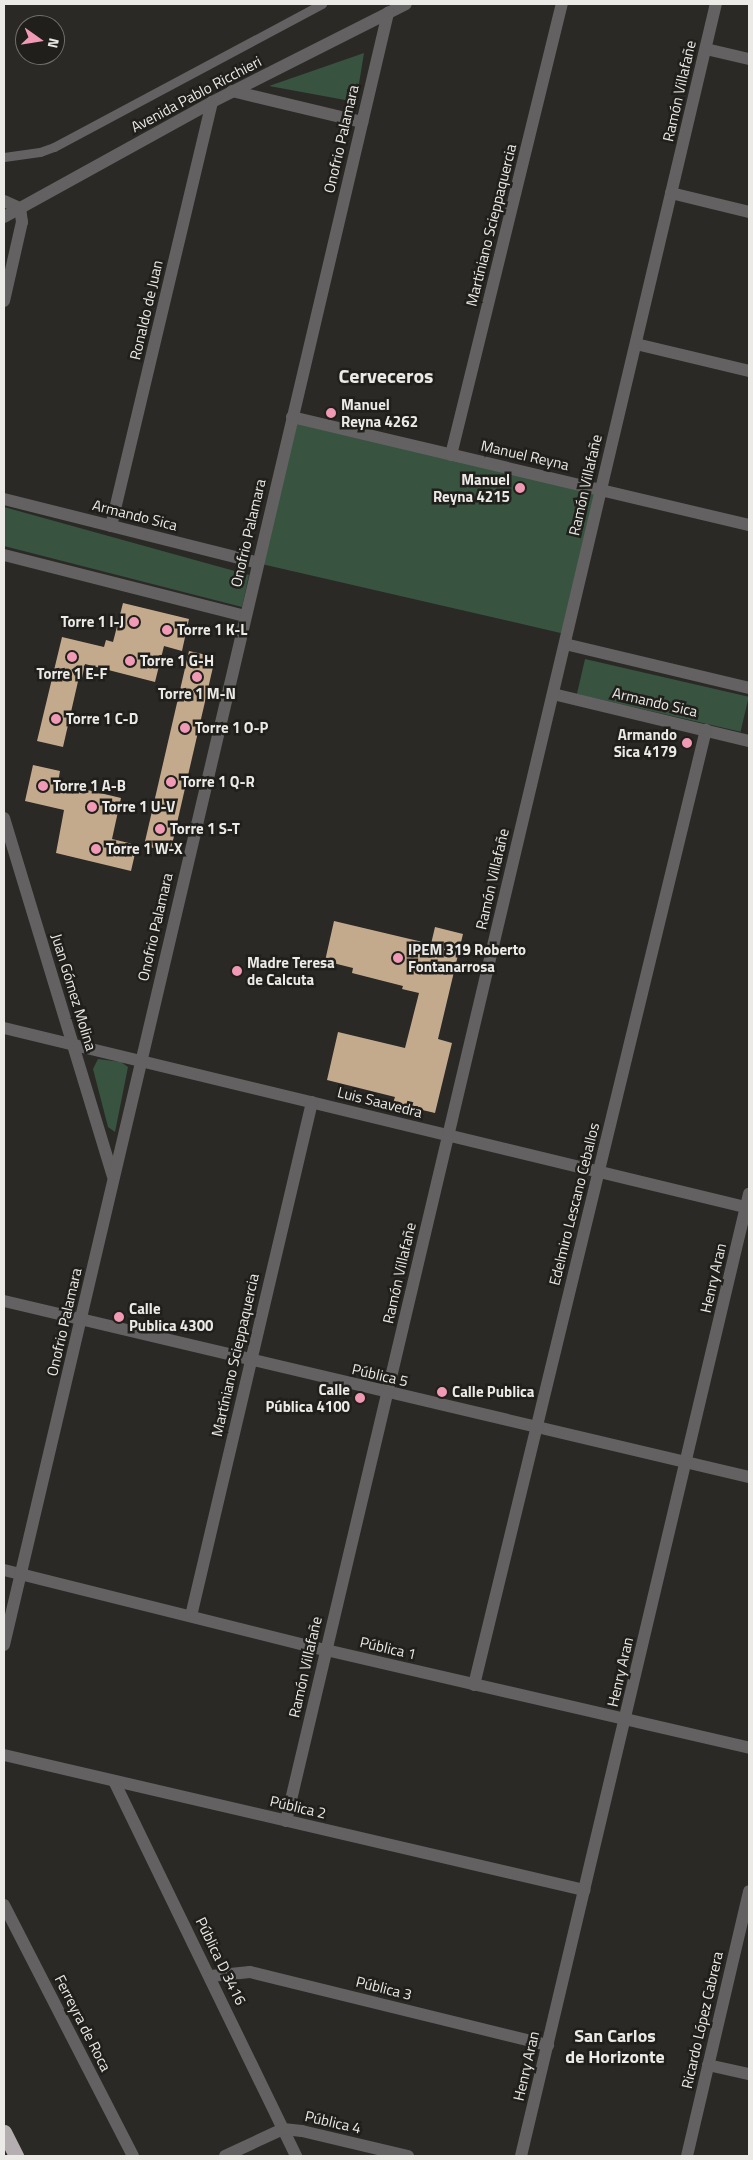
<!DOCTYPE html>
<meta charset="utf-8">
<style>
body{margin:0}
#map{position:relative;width:753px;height:2160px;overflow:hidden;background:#2a2926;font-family:"Titillium Web",sans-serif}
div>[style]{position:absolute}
.green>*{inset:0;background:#385340;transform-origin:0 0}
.building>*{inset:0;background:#c4aa8d;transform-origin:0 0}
.service>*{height:9px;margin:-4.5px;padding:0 4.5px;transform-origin:4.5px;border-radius:4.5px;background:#636162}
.minor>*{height:12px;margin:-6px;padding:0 6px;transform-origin:6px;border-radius:6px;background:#636162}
.tertiary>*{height:12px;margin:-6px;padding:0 6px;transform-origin:6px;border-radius:6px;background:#636162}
.motorway>*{height:15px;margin:-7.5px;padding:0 7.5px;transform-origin:7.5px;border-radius:7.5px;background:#b4aeb0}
.dots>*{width:14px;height:14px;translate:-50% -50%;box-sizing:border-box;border:2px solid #201f1c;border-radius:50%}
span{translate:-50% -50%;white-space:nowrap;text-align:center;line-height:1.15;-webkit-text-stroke:5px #201f1c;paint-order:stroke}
.street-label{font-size:15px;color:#ebeae7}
.poi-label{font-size:15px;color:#ebeae7;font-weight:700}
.left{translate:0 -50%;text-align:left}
.right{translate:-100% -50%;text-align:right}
.quarter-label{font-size:18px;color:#ebeae7;font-weight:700}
.district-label{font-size:20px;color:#ebeae7;font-weight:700}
.frame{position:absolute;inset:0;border:5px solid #ebeae7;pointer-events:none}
.north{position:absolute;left:15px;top:15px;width:50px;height:50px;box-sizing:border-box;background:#201f1c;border:1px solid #71706d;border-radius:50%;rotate:103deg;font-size:14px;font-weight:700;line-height:20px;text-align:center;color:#ebeae7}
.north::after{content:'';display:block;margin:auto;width:18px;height:22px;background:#f09ab5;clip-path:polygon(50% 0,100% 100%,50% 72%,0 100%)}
</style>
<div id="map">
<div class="green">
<i style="clip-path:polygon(364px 53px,356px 102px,269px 86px)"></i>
<i style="left:292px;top:417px;width:318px;height:150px;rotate:13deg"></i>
<i style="clip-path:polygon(4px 507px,249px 575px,242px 607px,4px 546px)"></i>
<i style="left:585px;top:659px;width:168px;height:36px;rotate:13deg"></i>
<i style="clip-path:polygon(98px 1059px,121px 1062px,128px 1067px,115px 1132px,108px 1127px,93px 1069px)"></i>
</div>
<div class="building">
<i style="clip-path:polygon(123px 603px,189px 619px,182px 651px,164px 646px,155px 682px,85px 664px,82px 678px,79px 677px,63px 747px,37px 741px,62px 637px,104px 647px,106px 640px,113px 642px)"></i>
<i style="left:189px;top:651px;width:27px;height:200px;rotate:13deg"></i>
<i style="clip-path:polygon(33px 765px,60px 771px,58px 783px,121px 798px,112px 839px,137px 845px,131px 871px,56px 853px,64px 810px,25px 801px)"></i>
<i style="clip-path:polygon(334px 921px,431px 944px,435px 927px,463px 934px,438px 1039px,452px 1043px,435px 1113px,393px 1103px,395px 1097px,327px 1080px,338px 1032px,405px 1048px,419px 993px,402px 989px,403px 986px,352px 973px,353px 968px,325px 961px)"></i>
</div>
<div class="service">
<i style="left:4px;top:157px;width:36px;rotate:-8deg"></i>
<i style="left:40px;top:152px;width:15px;rotate:-20deg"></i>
<i style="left:54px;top:147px;width:304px;rotate:-28.1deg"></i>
</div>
<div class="minor">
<i style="left:706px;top:49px;width:44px;rotate:13.1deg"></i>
<i style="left:232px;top:91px;width:134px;rotate:13.4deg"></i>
<i style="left:671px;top:193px;width:80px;rotate:13.7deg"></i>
<i style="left:4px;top:201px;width:17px;rotate:24deg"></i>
<i style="left:4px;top:217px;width:238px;rotate:-28.9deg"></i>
<i style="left:212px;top:102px;width:217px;rotate:-26.8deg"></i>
<i style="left:4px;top:301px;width:81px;rotate:-77.2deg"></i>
<i style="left:22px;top:222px;width:14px;rotate:-98deg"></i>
<i style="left:636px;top:344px;width:116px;rotate:13.4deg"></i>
<i style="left:292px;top:417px;width:470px;rotate:13.3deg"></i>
<i style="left:451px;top:455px;width:464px;rotate:-76.2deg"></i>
<i style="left:4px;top:499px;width:262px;rotate:14.1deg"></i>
<i style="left:111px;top:526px;width:436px;rotate:-76.6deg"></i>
<i style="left:4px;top:555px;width:249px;rotate:14.2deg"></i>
<i style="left:565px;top:644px;width:189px;rotate:13.4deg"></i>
<i style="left:553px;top:694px;width:202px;rotate:13.5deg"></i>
<i style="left:4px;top:818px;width:374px;rotate:73.1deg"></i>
<i style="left:4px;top:1028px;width:766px;rotate:13.58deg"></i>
<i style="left:4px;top:1301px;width:766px;rotate:13.29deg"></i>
<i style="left:4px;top:1570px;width:332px;rotate:14deg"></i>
<i style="left:326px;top:1650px;width:434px;rotate:13deg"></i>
<i style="left:191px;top:1616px;width:528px;rotate:-76.75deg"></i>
<i style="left:4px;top:1645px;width:1677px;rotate:-76.76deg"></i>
<i style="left:474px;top:1685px;width:983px;rotate:-76.35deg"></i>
<i style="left:4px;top:1755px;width:596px;rotate:13.1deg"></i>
<i style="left:114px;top:1781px;width:417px;rotate:64.1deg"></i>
<i style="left:286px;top:1821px;width:1867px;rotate:-76.69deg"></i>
<i style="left:211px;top:1976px;width:39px;rotate:-6deg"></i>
<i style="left:250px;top:1972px;width:307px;rotate:13.8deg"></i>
<i style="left:708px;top:2065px;width:42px;rotate:12.4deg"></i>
<i style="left:225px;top:2156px;width:64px;rotate:-25deg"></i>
<i style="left:283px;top:2129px;width:19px;rotate:6deg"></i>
<i style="left:302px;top:2131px;width:109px;rotate:13.3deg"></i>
<i style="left:521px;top:2156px;width:989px;rotate:-76.67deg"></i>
<i style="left:687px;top:2156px;width:272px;rotate:-76.8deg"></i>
</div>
<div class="tertiary">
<i style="left:4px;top:1905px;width:282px;rotate:62.8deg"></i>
</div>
<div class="motorway">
<i style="left:4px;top:2132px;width:27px;rotate:63deg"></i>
</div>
<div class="dots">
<i style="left:331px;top:413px;background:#f09ab5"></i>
<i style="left:520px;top:488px;background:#f09ab5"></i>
<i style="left:134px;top:622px;background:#f09ab5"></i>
<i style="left:167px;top:630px;background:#f09ab5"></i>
<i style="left:72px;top:657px;background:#f09ab5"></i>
<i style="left:130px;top:661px;background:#f09ab5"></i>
<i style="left:197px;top:677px;background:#f09ab5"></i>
<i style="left:56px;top:719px;background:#f09ab5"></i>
<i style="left:185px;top:728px;background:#f09ab5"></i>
<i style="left:687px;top:743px;background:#f09ab5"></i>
<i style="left:171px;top:782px;background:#f09ab5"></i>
<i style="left:43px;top:786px;background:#f09ab5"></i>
<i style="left:92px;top:807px;background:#f09ab5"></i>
<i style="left:160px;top:829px;background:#f09ab5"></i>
<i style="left:96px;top:849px;background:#f09ab5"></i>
<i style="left:398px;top:958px;background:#f09ab5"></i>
<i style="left:237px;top:971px;background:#f09ab5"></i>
<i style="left:119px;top:1317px;background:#f09ab5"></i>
<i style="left:442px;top:1392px;background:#f09ab5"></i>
<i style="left:360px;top:1398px;background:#f09ab5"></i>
</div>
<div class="street-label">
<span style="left:679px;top:91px;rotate:-77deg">Ramón Villafañe</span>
<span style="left:196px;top:94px;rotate:-28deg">Avenida Pablo Ricchieri</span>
<span style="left:341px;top:139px;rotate:-77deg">Onofrio Palamara</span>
<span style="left:491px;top:225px;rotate:-76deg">Martíniano Scieppaquercia</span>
<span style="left:146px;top:310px;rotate:-77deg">Ronaldo de Juan</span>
<span style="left:525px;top:455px;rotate:13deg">Manuel Reyna</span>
<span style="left:585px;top:485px;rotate:-77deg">Ramón Villafañe</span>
<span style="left:135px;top:515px;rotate:14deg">Armando Sica</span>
<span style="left:248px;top:533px;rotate:-77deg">Onofrio Palamara</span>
<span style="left:655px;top:702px;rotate:13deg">Armando Sica</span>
<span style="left:492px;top:879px;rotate:-77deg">Ramón Villafañe</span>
<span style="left:155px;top:927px;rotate:-77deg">Onofrio Palamara</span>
<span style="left:74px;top:992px;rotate:73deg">Juan Gómez Molina</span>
<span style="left:380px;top:1102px;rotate:14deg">Luis Saavedra</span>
<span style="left:574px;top:1204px;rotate:-76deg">Edelmiro Lescano Ceballos</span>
<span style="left:399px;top:1273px;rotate:-77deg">Ramón Villafañe</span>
<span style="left:713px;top:1278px;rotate:-77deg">Henry Aran</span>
<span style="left:64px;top:1322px;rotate:-77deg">Onofrio Palamara</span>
<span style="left:235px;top:1355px;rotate:-77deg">Martíniano Scieppaquercia</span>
<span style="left:380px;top:1375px;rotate:13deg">Pública 5</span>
<span style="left:388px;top:1648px;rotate:13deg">Pública 1</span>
<span style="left:305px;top:1667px;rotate:-77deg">Ramón Villafañe</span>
<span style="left:620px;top:1672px;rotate:-77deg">Henry Aran</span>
<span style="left:298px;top:1807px;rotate:13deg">Pública 2</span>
<span style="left:221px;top:1961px;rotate:64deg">Pública D 3416</span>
<span style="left:384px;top:1988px;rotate:14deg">Pública 3</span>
<span style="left:702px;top:2020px;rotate:-77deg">Ricardo López Cabrera</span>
<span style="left:83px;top:2023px;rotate:63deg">Ferreyra de Roca</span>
<span style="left:526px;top:2066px;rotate:-77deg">Henry Aran</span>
<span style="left:333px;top:2122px;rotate:13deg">Pública 4</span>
</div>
<div class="poi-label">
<span class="left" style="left:341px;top:413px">Manuel<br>Reyna 4262</span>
<span class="right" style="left:510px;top:488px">Manuel<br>Reyna 4215</span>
<span class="right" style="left:124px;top:622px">Torre 1 I-J</span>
<span class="left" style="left:177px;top:630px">Torre 1 K-L</span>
<span class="left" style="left:140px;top:661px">Torre 1 G-H</span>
<span style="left:72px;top:674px">Torre 1 E-F</span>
<span style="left:197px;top:694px">Torre 1 M-N</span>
<span class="left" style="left:66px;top:719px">Torre 1 C-D</span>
<span class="left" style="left:195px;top:728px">Torre 1 O-P</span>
<span class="right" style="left:677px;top:743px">Armando<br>Sica 4179</span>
<span class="left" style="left:181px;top:782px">Torre 1 Q-R</span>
<span class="left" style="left:53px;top:786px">Torre 1 A-B</span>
<span class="left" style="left:102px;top:807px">Torre 1 U-V</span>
<span class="left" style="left:170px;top:829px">Torre 1 S-T</span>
<span class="left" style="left:106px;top:849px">Torre 1 W-X</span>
<span class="left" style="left:408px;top:958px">IPEM 319 Roberto<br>Fontanarrosa</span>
<span class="left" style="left:247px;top:971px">Madre Teresa<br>de Calcuta</span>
<span class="left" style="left:129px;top:1317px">Calle<br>Publica 4300</span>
<span class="right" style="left:350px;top:1398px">Calle<br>Pública 4100</span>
<span class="left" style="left:452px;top:1392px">Calle Publica</span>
</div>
<div class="quarter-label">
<span style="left:615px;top:2047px">San Carlos<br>de Horizonte</span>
</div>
<div class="district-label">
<span style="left:386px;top:375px">Cerveceros</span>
</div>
<div class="frame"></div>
<div class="north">N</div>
</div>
